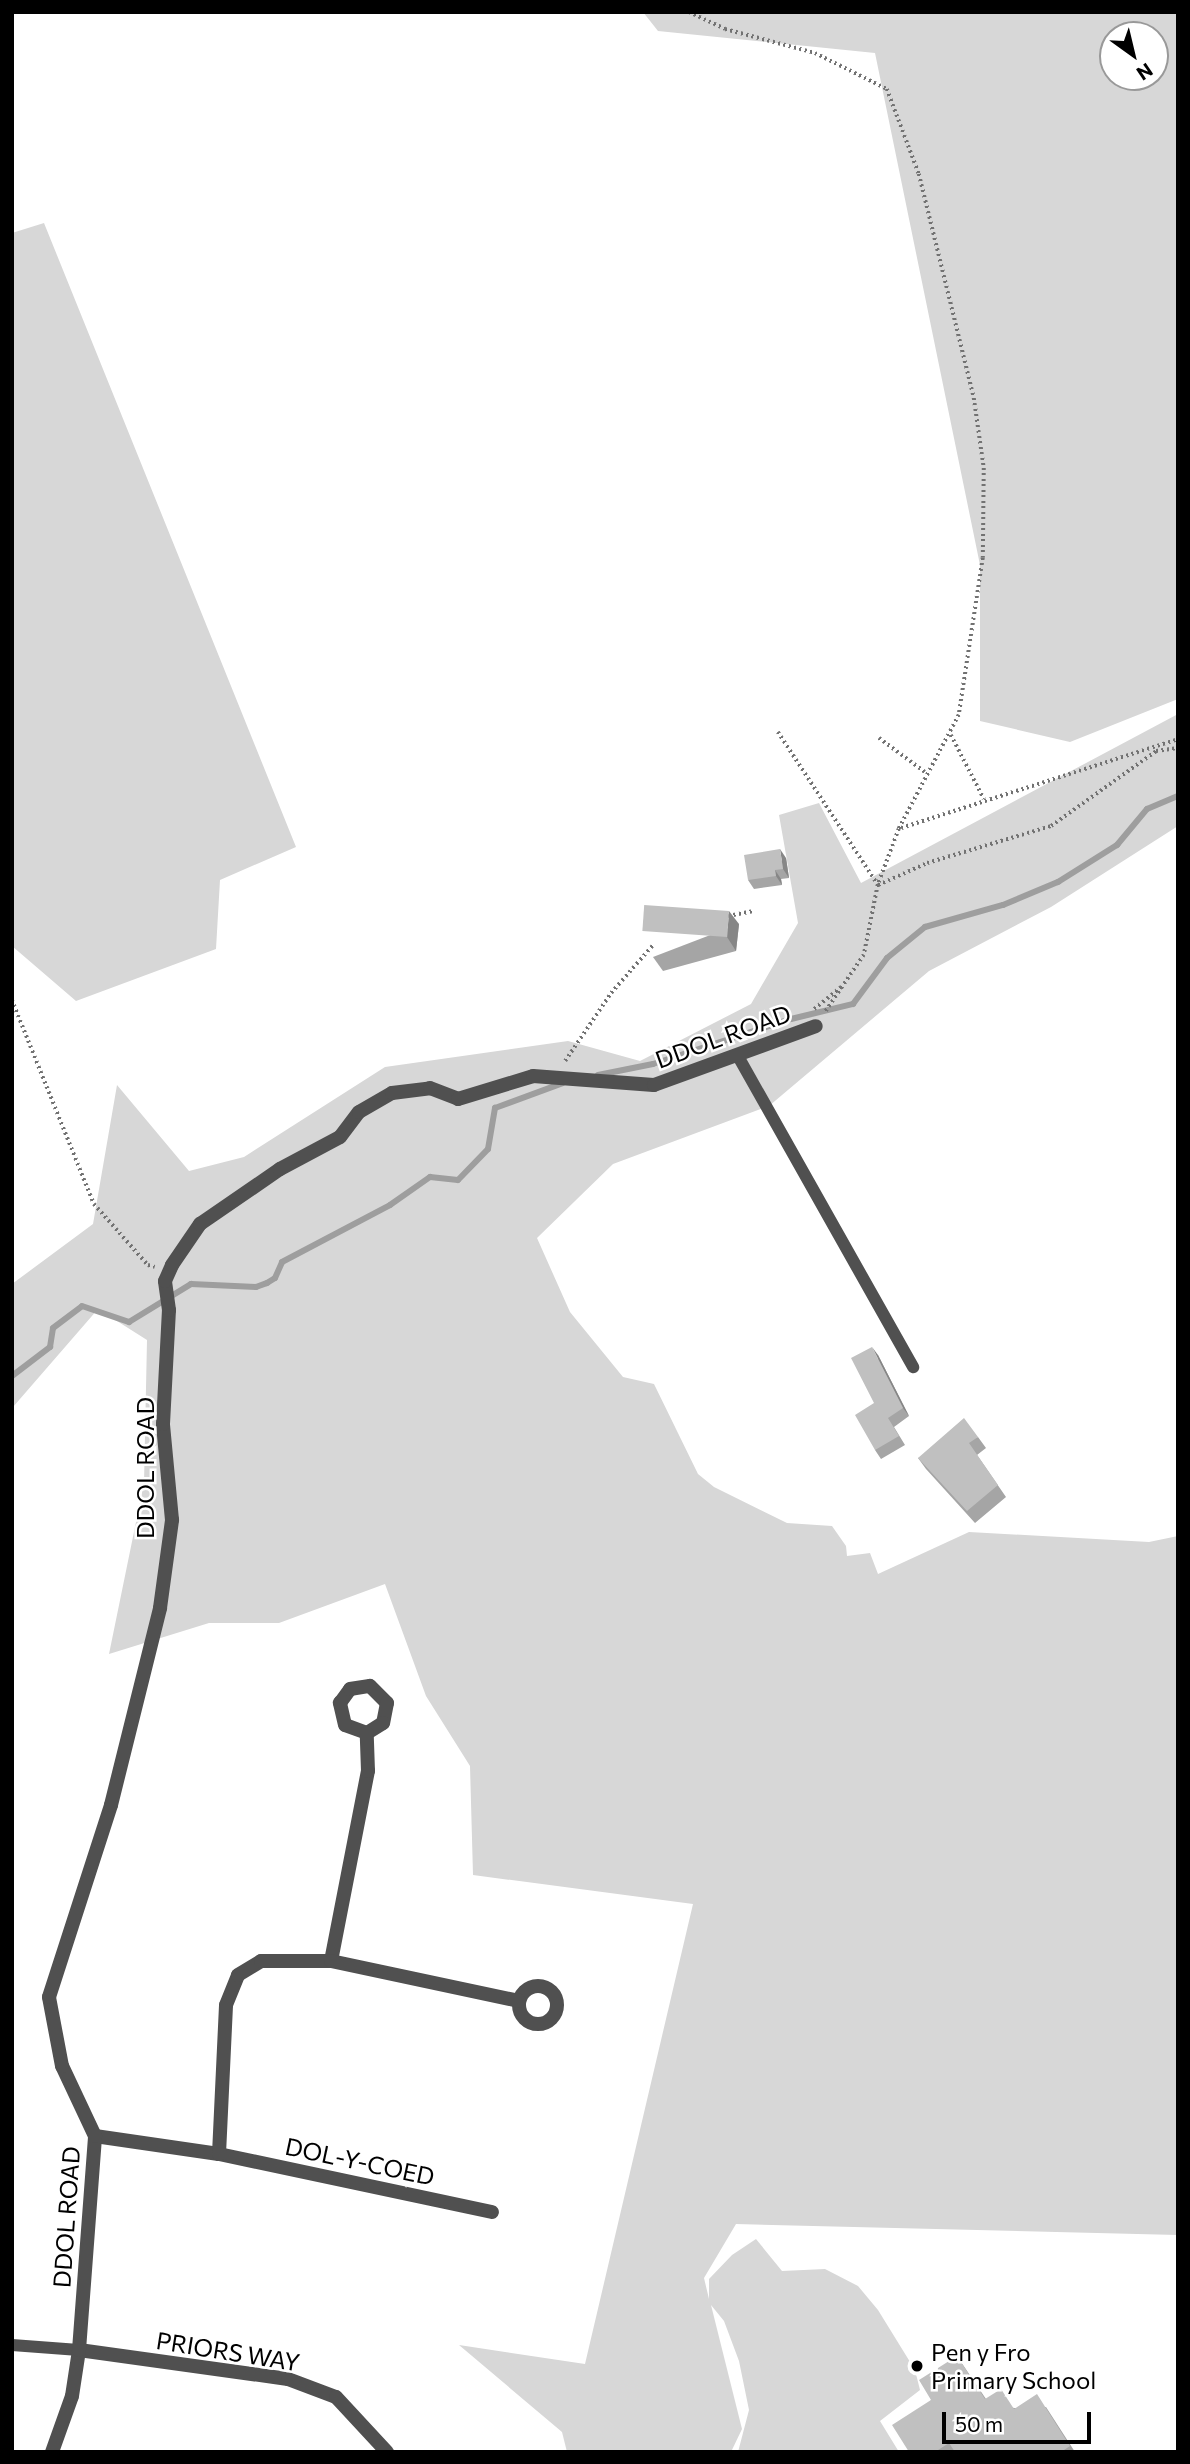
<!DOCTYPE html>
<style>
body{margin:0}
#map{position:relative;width:1190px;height:2464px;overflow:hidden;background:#fff;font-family:Commissioner,sans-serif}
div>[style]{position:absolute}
.green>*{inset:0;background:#d7d7d7}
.stream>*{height:6px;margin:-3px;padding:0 3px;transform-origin:3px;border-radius:3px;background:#9e9e9e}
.path>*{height:3.5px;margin-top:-1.75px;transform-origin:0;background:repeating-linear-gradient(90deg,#727272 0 2px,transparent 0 5.5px)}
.lane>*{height:12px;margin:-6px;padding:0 6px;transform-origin:6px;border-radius:6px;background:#505050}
.street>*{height:14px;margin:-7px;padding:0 7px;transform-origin:7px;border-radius:7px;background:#505050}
.street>.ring{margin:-7px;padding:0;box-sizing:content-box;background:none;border:14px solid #505050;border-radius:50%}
.wall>*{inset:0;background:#a5a5a5}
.shaded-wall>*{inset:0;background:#868686}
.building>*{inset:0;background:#c0c0c0;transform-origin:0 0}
.dots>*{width:19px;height:19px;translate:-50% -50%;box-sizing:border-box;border:4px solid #fff;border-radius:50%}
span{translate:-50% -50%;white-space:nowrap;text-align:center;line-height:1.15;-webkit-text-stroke:5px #fff;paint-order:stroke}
.street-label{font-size:24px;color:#000}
.poi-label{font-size:24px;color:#000}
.left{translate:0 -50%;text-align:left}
.frame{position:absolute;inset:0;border:14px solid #000;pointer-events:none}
.north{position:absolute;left:1099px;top:21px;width:70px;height:70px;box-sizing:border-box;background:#fff;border:2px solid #999;border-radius:50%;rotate:146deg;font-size:19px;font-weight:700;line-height:28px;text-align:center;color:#000}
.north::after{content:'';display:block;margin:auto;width:24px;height:32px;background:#000;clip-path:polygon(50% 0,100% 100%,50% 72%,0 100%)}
.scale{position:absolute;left:942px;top:2412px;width:149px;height:32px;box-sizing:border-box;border:4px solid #000;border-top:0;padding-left:9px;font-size:21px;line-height:24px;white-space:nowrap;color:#000;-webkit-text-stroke:5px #fff;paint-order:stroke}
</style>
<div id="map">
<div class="green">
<i style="clip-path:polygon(evenodd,643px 12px,1178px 12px,1178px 699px,1070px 742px,980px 721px,980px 565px,875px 53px,658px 31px,643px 12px,1113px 35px,1155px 35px,1155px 77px,1113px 77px,1113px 35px)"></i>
<i style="clip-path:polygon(44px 223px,296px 847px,220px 880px,216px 949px,76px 1001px,12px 946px,12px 233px)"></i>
<i style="clip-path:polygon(1178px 714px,1178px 826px,1051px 907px,929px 971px,769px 1106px,613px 1164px,537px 1238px,570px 1312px,623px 1377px,654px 1384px,698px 1474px,714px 1487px,787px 1523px,832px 1526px,846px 1546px,847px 1556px,870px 1553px,878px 1574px,969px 1532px,1149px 1542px,1178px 1536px,1178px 2235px,736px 2224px,704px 2278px,709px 2299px,709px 2279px,732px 2255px,756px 2239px,782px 2271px,825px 2269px,858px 2286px,878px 2310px,915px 2370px,920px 2390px,880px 2421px,899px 2452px,738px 2452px,749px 2410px,739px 2361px,724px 2321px,711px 2305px,742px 2429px,731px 2452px,567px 2452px,562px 2432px,459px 2345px,585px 2364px,693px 1904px,473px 1875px,470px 1766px,426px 1696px,385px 1584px,279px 1623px,209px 1623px,109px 1654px,144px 1483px,147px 1340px,98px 1309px,13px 1407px,12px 1284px,93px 1224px,117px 1085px,189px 1171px,244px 1157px,385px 1067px,568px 1041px,640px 1061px,751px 1004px,798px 923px,779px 815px,819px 803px,861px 883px)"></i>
</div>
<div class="stream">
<i style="left:598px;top:1075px;width:56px;rotate:-11.3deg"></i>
<i style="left:653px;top:1064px;width:145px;rotate:-18.1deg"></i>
<i style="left:791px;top:1019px;width:64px;rotate:-13.6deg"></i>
<i style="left:853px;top:1004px;width:57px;rotate:-53.5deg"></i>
<i style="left:887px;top:958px;width:49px;rotate:-39.2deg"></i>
<i style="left:925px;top:927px;width:81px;rotate:-15.8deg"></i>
<i style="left:1003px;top:905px;width:60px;rotate:-22.7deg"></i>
<i style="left:1058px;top:882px;width:70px;rotate:-32.1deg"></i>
<i style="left:1117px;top:845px;width:47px;rotate:-50.2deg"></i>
<i style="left:1147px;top:809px;width:34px;rotate:-23deg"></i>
<i style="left:12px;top:1376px;width:48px;rotate:-37.3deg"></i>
<i style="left:50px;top:1347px;width:19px;rotate:-81deg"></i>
<i style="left:53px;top:1328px;width:36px;rotate:-37deg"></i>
<i style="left:82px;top:1306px;width:50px;rotate:18.8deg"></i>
<i style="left:129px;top:1322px;width:73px;rotate:-31.5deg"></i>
<i style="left:191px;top:1284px;width:65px;rotate:2.6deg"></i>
<i style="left:256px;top:1287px;width:12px;rotate:-20deg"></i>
<i style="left:267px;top:1283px;width:9px;rotate:-32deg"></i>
<i style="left:275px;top:1278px;width:17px;rotate:-66deg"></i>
<i style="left:282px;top:1262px;width:122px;rotate:-27.8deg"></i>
<i style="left:390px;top:1205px;width:49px;rotate:-35deg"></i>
<i style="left:430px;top:1177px;width:28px;rotate:6deg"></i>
<i style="left:458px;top:1180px;width:43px;rotate:-45.9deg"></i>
<i style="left:488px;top:1149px;width:42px;rotate:-80.3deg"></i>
<i style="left:495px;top:1108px;width:72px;rotate:-20.2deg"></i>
</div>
<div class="path">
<i style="left:689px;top:12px;width:40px;rotate:25deg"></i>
<i style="left:725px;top:29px;width:93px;rotate:14.9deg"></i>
<i style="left:815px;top:53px;width:80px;rotate:26.6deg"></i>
<i style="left:887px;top:89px;width:91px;rotate:69.4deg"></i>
<i style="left:919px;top:174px;width:231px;rotate:76.2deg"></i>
<i style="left:974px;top:398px;width:71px;rotate:81.9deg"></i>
<i style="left:984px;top:468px;width:90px;rotate:90.6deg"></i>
<i style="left:983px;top:558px;width:159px;rotate:98.7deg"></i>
<i style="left:959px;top:715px;width:129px;rotate:117.8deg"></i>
<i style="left:899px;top:829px;width:60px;rotate:110.6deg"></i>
<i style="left:878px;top:885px;width:71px;rotate:101.3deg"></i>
<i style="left:864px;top:955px;width:71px;rotate:124.1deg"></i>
<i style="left:778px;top:732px;width:183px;rotate:56.8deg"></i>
<i style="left:951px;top:735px;width:72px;rotate:62.7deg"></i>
<i style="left:879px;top:738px;width:57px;rotate:36.5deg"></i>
<i style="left:901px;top:828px;width:291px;rotate:-17.8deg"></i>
<i style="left:878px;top:885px;width:54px;rotate:-24.2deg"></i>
<i style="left:927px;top:863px;width:129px;rotate:-16.6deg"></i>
<i style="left:1051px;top:826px;width:129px;rotate:-35.5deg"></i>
<i style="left:1156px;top:751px;width:22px;rotate:-8deg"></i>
<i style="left:728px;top:916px;width:26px;rotate:-11deg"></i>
<i style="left:12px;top:1000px;width:220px;rotate:68.1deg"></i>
<i style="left:94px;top:1204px;width:81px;rotate:48.5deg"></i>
<i style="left:148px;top:1265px;width:7px;rotate:16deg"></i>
<i style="left:814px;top:1009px;width:35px;rotate:-39deg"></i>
<i style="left:565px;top:1061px;width:82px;rotate:-55.9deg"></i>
<i style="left:611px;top:993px;width:64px;rotate:-48.8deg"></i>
</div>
<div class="lane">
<i style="left:739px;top:1058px;width:355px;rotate:60.6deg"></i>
<i style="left:12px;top:2345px;width:67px;rotate:4.3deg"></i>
</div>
<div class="street">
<i style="left:370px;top:1686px;width:24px;rotate:45deg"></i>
<i style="left:387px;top:1703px;width:20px;rotate:101deg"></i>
<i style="left:383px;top:1723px;width:19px;rotate:148deg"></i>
<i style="left:367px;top:1733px;width:23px;rotate:-160deg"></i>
<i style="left:345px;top:1725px;width:23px;rotate:-103deg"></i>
<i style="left:340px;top:1703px;width:17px;rotate:-54deg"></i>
<i style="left:350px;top:1689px;width:20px;rotate:-9deg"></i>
<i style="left:331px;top:1961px;width:194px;rotate:-79deg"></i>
<i style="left:368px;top:1771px;width:38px;rotate:-92deg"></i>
<i class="ring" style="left:519px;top:1986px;width:24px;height:24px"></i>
<i style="left:95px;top:2136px;width:125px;rotate:8.3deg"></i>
<i style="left:219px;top:2154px;width:279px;rotate:12deg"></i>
<i style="left:219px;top:2154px;width:149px;rotate:-87.3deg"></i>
<i style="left:226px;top:2005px;width:32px;rotate:-68deg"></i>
<i style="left:238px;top:1975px;width:27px;rotate:-31deg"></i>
<i style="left:261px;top:1961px;width:70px"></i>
<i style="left:331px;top:1961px;width:192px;rotate:12deg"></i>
<i style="left:79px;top:2350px;width:211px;rotate:7.9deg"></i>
<i style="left:288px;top:2379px;width:51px;rotate:20.6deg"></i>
<i style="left:336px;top:2397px;width:75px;rotate:47.2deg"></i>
<i style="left:52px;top:2452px;width:59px;rotate:-70.3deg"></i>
<i style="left:72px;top:2396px;width:47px;rotate:-81.3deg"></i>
<i style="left:79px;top:2350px;width:215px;rotate:-85.7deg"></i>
<i style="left:95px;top:2136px;width:77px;rotate:-115.2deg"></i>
<i style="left:62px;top:2066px;width:70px;rotate:-100.7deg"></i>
<i style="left:49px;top:1997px;width:202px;rotate:-72.1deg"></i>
<i style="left:111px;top:1805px;width:203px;rotate:-76deg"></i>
<i style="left:160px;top:1608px;width:89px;rotate:-82.2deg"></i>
<i style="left:172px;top:1520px;width:96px;rotate:-95.4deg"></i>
<i style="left:163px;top:1424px;width:114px;rotate:-87deg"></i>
<i style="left:169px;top:1310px;width:29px;rotate:-98deg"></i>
<i style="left:165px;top:1281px;width:17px;rotate:-66deg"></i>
<i style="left:172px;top:1265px;width:50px;rotate:-55.7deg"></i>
<i style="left:200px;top:1224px;width:97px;rotate:-34.5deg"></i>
<i style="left:280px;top:1169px;width:68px;rotate:-28.1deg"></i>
<i style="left:340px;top:1137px;width:31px;rotate:-53deg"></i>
<i style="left:359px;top:1112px;width:38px;rotate:-30deg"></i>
<i style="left:392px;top:1093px;width:38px;rotate:-7deg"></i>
<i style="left:430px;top:1088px;width:30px;rotate:21deg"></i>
<i style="left:458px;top:1099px;width:78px;rotate:-17deg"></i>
<i style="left:533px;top:1076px;width:121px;rotate:4.3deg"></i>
<i style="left:654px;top:1085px;width:172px;rotate:-20deg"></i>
</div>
<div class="wall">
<i style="clip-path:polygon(786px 858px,789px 878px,781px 879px,782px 885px,754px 889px,748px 880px)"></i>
<i style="clip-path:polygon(739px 924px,736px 951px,663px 971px,653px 957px)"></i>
<i style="clip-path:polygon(878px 1355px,909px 1416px,894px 1427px,905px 1445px,881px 1459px,875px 1450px)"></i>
<i style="clip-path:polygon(978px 1437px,986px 1448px,977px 1455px,1006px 1497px,975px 1523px,926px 1469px,918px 1458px)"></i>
<i style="clip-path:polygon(957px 2356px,986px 2399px,1014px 2408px,1046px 2407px,1075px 2452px,909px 2452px,931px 2400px)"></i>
</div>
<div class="shaded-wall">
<i style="clip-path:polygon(780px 849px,786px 858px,789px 878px,783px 869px)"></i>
<i style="clip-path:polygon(775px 870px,781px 879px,782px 885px,776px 876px)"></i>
<i style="clip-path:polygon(729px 911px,739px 924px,736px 951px,727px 937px)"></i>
<i style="clip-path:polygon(872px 1347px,878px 1355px,909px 1416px,903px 1408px)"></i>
</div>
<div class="building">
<i style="clip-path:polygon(780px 849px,783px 869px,775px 870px,776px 876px,748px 880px,744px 855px)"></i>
<i style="left:729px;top:911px;width:26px;height:85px;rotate:94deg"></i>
<i style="clip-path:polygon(872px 1347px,903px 1408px,888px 1418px,899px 1436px,875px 1450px,855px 1415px,874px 1403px,851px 1358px)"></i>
<i style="clip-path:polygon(964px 1418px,978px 1437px,969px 1443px,998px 1485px,967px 1511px,918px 1458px)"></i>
<i style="clip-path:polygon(957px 2356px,985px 2399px,1001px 2389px,1014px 2409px,1037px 2394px,1070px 2446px,1061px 2452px,955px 2452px,949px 2443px,935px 2452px,909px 2452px,892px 2425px,931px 2400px,919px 2380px)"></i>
</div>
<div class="dots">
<i style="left:917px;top:2366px;background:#000"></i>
</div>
<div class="street-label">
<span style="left:723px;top:1036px;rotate:-20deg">DDOL ROAD</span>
<span style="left:145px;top:1468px;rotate:-90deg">DDOL ROAD</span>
<span style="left:360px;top:2161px;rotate:12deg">DOL-Y-COED</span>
<span style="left:66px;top:2217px;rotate:-86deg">DDOL ROAD</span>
<span style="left:228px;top:2351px;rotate:9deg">PRIORS WAY</span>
</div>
<div class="poi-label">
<span class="left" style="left:931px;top:2366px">Pen y Fro<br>Primary School</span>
</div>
<div class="frame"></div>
<div class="north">N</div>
<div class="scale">50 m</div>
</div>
